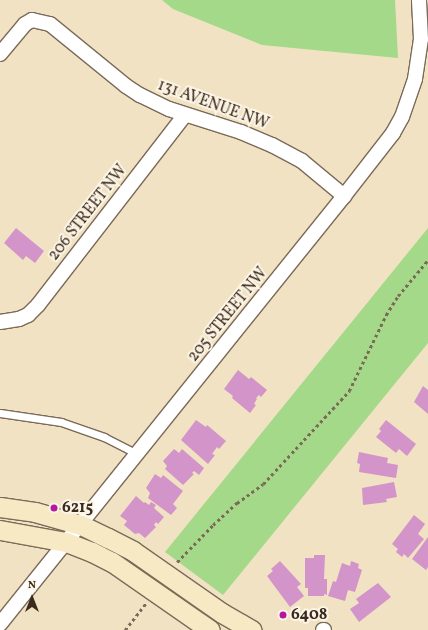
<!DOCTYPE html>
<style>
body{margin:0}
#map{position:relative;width:428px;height:630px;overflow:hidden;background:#f1e2c3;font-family:Vollkorn,serif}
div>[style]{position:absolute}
.green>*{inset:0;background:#a4d989}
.building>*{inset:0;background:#d294c9}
.path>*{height:2.5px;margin-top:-1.25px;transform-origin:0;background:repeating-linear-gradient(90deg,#7b6a58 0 3px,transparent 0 6px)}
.roads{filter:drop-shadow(1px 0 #7b6a58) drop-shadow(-1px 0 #7b6a58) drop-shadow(0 1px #7b6a58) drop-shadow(0 -1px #7b6a58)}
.lane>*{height:7px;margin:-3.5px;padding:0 3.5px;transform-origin:3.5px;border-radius:3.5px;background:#fff}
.street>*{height:14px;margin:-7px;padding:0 7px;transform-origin:7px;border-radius:7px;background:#fff}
.secondary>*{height:19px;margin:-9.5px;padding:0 9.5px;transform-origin:9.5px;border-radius:9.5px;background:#f6e9c3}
.dots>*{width:11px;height:11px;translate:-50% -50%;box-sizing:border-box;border:2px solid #fcf5e5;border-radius:50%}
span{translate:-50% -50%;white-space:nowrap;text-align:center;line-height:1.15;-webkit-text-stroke:4px #fcf5e5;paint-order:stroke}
.street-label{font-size:16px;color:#3b2a1e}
.poi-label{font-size:16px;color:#3b2a1e;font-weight:700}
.left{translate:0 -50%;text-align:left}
.north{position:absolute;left:12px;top:578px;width:40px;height:40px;-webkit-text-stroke:3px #fcf5e5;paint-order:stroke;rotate:0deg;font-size:11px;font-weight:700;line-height:16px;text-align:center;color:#3b2a1e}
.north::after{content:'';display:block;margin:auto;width:14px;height:18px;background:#3b2a1e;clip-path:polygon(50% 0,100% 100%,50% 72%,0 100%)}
</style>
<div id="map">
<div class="green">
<i style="clip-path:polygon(162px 0,395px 0,398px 58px,262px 45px,173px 9px)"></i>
<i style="clip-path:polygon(428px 228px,428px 343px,223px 595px,165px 552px)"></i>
</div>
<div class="building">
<i style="clip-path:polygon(16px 228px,44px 251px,35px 263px,26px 256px,23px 260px,4px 243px)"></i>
<i style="clip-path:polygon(238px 370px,249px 379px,251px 377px,267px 390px,261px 397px,259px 395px,256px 398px,257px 399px,254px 404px,256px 405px,250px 413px,232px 398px,233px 396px,224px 389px)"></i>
<i style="clip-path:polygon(423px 386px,428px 390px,428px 414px,414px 402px)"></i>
<i style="clip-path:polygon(196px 420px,206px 427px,207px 425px,226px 441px,219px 449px,217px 447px,212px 454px,215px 455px,208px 464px,181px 440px)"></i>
<i style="clip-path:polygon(386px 420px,416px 444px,407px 456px,399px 449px,396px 453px,376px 437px,381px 431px,379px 429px)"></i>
<i style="clip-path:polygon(174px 449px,179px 453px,182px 449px,204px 468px,199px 475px,194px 471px,192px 473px,194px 474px,183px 485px,165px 469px,167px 466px,163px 461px)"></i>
<i style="clip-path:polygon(359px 452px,388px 458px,387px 463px,398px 465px,396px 478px,359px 472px,360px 464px,357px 463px)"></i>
<i style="clip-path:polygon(155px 474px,161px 478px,163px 475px,183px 491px,173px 504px,177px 508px,171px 515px,148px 498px,150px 493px,146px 488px)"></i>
<i style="clip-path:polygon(394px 482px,397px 497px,386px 499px,387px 502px,363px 505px,362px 488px)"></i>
<i style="clip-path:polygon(136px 496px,144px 503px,145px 502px,149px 505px,151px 502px,156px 505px,154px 508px,164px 517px,158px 524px,156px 522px,154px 525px,156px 527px,145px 538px,139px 533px,135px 534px,124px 525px,127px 521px,120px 516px)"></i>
<i style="clip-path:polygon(414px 515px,425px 524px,418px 534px,424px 539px,408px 558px,404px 554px,402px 557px,396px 552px,398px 549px,392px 544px)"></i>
<i style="clip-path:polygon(428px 537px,428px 567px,426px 570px,412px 559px)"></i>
<i style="clip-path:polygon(314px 555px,325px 555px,324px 579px,327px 579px,327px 595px,324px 594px,324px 596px,308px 596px,308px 588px,305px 588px,305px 558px,314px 558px)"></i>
<i style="clip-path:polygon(280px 561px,301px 584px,297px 587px,304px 596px,290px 607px,267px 576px,273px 571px,271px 569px)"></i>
<i style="clip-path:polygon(351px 561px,359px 564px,358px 568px,362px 570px,355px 592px,348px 590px,345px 601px,328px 596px,333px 581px,336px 582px,342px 563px,350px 566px)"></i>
<i style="clip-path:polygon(378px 583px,391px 597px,359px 622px,350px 609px,359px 603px,356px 599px)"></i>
</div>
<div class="path">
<i style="left:177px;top:562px;width:52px;rotate:-45.8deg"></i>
<i style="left:213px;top:525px;width:33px;rotate:-43deg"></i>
<i style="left:237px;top:503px;width:32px;rotate:-36deg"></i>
<i style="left:263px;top:484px;width:127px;rotate:-47.2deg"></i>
<i style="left:349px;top:391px;width:85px;rotate:-64deg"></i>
<i style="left:386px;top:315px;width:22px;rotate:-58deg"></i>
<i style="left:398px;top:296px;width:47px;rotate:-50.2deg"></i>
<i style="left:125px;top:630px;width:34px;rotate:-52deg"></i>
</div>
<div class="roads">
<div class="lane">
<i style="left:0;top:413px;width:62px;rotate:8.4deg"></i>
<i style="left:61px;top:422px;width:46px;rotate:19.2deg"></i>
<i style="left:104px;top:437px;width:38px;rotate:27deg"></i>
</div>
<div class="street">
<i style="left:0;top:54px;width:39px;rotate:-50deg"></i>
<i style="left:25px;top:24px;width:8px;rotate:-30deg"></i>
<i style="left:32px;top:20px;width:18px;rotate:13deg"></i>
<i style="left:50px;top:24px;width:98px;rotate:39.2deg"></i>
<i style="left:126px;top:86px;width:17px;rotate:33deg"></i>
<i style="left:140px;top:95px;width:32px;rotate:26deg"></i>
<i style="left:169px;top:109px;width:76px;rotate:17.7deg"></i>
<i style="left:241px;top:132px;width:34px;rotate:23deg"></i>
<i style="left:272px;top:145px;width:34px;rotate:28deg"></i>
<i style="left:302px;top:161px;width:55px;rotate:39.8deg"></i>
<i style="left:0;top:322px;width:19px;rotate:-9deg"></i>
<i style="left:19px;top:319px;width:10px;rotate:-24deg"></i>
<i style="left:28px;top:315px;width:14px;rotate:-45deg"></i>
<i style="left:38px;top:305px;width:240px;rotate:-52.3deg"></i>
<i style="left:0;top:624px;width:549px;rotate:-51.21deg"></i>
<i style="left:344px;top:196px;width:80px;rotate:-52.1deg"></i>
<i style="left:393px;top:133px;width:18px;rotate:-61deg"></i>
<i style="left:402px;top:117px;width:40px;rotate:-71.1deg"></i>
<i style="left:415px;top:79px;width:40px;rotate:-81.5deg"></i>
<i style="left:421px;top:39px;width:39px;rotate:-93deg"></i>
<i style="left:323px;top:630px;width:1px"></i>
</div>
<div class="secondary">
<i style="left:0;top:507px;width:35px;rotate:8deg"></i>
<i style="left:35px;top:512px;width:48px;rotate:15.8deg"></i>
<i style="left:81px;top:525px;width:30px;rotate:26deg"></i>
<i style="left:108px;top:538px;width:28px;rotate:27deg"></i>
<i style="left:133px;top:551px;width:108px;rotate:34.9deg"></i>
<i style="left:222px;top:613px;width:34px;rotate:30deg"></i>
<i style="left:0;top:530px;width:67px;rotate:10.3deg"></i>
<i style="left:66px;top:542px;width:28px;rotate:21deg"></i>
<i style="left:92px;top:552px;width:22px;rotate:27deg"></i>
<i style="left:112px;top:562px;width:119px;rotate:34.8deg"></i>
</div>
</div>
<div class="dots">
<i style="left:54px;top:508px;background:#b5179e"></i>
<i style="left:283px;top:615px;background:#b5179e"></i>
</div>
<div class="street-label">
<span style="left:213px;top:105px;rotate:20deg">131 AVENUE NW</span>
<span style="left:88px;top:213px;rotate:-52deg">206 STREET NW</span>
<span style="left:228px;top:315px;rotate:-51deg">205 STREET NW</span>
</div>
<div class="poi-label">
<span class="left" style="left:62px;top:508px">6215</span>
<span class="left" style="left:291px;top:615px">6408</span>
</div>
<div class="north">N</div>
</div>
